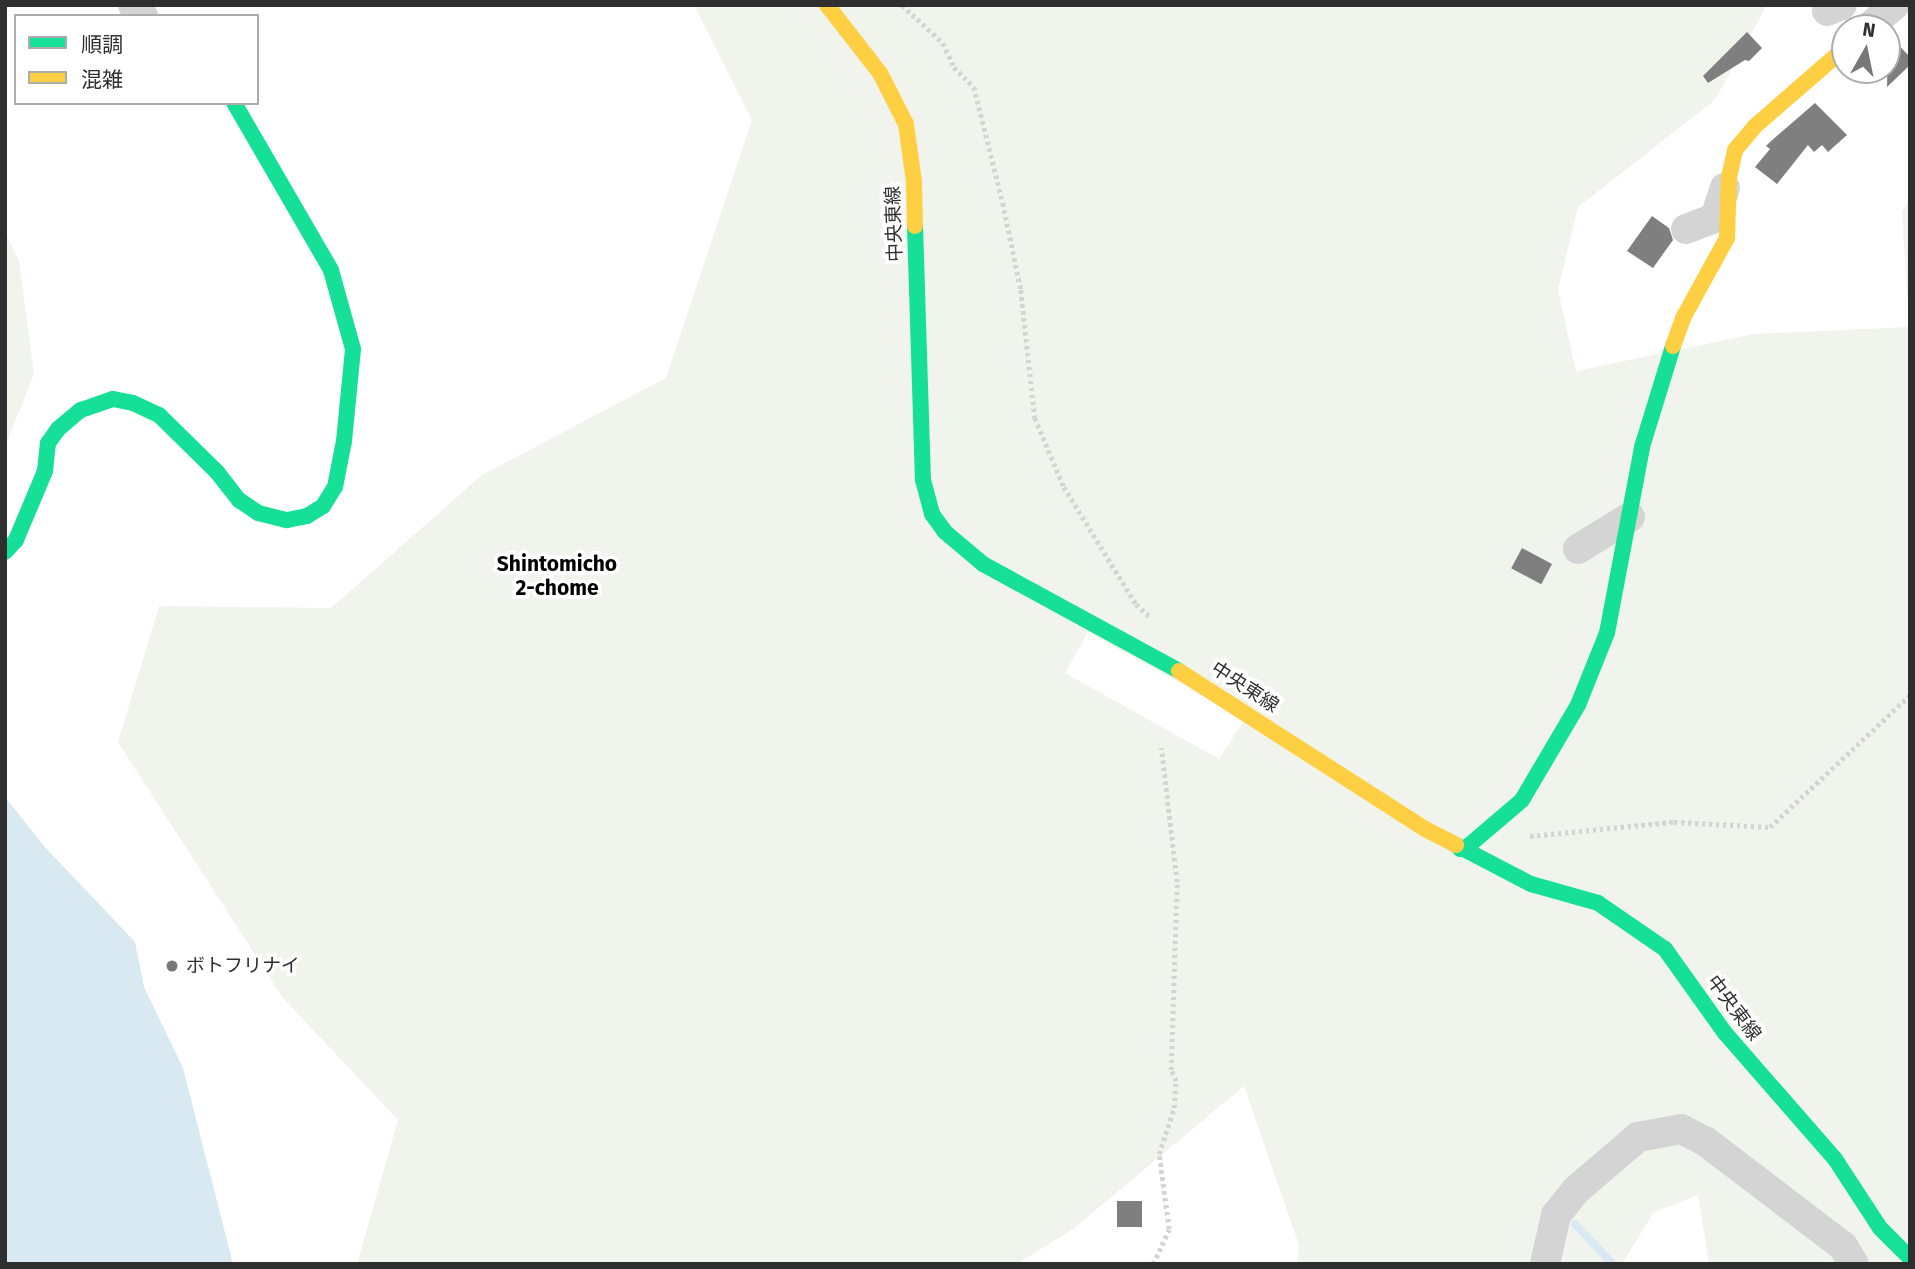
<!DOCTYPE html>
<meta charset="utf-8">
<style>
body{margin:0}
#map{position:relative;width:1915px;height:1269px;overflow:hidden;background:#fff;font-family:"Fira Sans","Noto Sans JP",sans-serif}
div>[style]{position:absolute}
.green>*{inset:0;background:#f1f4ec}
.water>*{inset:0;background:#d9e9f1}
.stream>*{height:8px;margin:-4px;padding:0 4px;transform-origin:4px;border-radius:4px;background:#d9e9f1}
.building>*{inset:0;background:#7f7f7f;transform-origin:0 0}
.path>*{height:4.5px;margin-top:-2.25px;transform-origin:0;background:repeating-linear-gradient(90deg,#d4d4d4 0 3.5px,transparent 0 7px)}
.street>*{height:30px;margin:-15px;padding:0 15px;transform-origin:15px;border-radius:15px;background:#d4d4d4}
.fast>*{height:16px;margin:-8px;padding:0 8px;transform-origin:8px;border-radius:8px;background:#16e098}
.slow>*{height:16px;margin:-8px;padding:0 8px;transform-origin:8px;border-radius:8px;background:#ffcf43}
.dots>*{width:19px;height:19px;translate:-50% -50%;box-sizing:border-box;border:4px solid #fff;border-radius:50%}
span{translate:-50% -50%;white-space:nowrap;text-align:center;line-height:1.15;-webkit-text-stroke:7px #fff;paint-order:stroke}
.street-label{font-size:19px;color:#2f2f2f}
.poi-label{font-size:19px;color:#2f2f2f}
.left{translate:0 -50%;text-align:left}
.neighbourhood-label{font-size:21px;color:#000;font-weight:700}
.frame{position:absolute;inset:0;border:7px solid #2f2f2f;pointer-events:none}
.legend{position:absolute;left:14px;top:14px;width:245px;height:91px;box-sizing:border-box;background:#fff;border:2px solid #acacac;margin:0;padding:9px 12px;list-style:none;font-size:21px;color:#2f2f2f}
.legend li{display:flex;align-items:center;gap:14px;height:35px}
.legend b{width:35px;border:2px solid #acacac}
.north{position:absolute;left:1831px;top:14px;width:70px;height:70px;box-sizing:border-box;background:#fff;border:2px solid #acacac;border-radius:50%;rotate:9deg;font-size:19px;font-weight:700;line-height:28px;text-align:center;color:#2f2f2f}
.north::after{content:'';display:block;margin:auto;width:24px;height:32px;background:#787878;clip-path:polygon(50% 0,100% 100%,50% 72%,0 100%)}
</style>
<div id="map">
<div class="green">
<i style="clip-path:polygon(evenodd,694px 5px,1767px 5px,1715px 100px,1578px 207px,1558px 290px,1576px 371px,1754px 334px,1909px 327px,1902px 211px,1910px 200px,1910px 1264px,1709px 1264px,1698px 1195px,1654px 1212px,1622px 1264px,1297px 1264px,1299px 1245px,1244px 1086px,1073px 1229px,1017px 1264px,357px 1264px,398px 1120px,283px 998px,118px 742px,159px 606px,331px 608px,482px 475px,666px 378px,752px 120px,694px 5px,1088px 632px,1245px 719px,1219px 759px,1065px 673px,1088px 632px)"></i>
<i style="clip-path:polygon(5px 232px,19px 261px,34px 374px,5px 447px)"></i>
</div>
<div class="water">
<i style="clip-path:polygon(5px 797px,44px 846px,135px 942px,144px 987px,183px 1068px,233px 1264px,5px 1264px)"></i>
</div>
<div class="stream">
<i style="left:1575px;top:1224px;width:55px;rotate:46.5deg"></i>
</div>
<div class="building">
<i style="clip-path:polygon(1747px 32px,1762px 48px,1749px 61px,1745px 60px,1708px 83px,1703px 76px)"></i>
<i style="clip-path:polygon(1888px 34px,1910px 57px,1910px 65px,1887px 87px)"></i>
<i style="clip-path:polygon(1815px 103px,1847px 135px,1828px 152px,1822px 145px,1814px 152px,1808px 145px,1777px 184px,1755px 167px,1770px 149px,1766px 146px,1770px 142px)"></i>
<i style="clip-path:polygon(1652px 216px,1669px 228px,1673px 240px,1653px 268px,1627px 251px)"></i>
<i style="left:1522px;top:548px;width:34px;height:23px;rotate:28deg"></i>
<i style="left:1142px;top:1201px;width:26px;height:25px;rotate:90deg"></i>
</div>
<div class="path">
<i style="left:902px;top:5px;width:56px;rotate:42.8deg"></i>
<i style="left:943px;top:43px;width:26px;rotate:65deg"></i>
<i style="left:954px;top:67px;width:28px;rotate:45deg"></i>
<i style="left:974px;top:87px;width:120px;rotate:76deg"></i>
<i style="left:1003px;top:203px;width:89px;rotate:78.3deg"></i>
<i style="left:1021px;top:290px;width:129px;rotate:83.8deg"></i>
<i style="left:1035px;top:418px;width:75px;rotate:67.2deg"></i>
<i style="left:1064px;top:487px;width:137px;rotate:58.4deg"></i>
<i style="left:1136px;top:604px;width:19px;rotate:43deg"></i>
<i style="left:1530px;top:836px;width:145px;rotate:-5.6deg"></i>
<i style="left:1674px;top:822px;width:96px;rotate:3deg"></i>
<i style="left:1770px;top:827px;width:192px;rotate:-43.3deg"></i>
<i style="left:1153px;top:1264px;width:38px;rotate:-65deg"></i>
<i style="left:1169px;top:1229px;width:76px;rotate:-97.6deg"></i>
<i style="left:1159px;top:1154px;width:48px;rotate:-71.9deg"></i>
<i style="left:1174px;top:1108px;width:27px;rotate:-86deg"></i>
<i style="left:1176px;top:1081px;width:12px;rotate:-114deg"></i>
<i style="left:1171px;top:1070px;width:188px;rotate:-88.2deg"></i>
<i style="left:1177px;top:882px;width:135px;rotate:-96.8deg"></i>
</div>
<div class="street">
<i style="left:133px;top:5px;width:15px;rotate:48deg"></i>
<i style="left:1827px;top:11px;width:16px;rotate:-22deg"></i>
<i style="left:1868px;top:28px;width:35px;rotate:-41deg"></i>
<i style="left:1686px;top:229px;width:31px;rotate:-21deg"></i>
<i style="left:1715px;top:218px;width:32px;rotate:-72deg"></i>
<i style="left:1578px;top:549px;width:61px;rotate:-31.6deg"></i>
<i style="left:1545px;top:1264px;width:50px;rotate:-77.3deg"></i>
<i style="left:1556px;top:1215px;width:32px;rotate:-51deg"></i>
<i style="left:1576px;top:1190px;width:82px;rotate:-40.5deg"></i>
<i style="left:1638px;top:1137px;width:44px;rotate:-10.5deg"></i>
<i style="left:1681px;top:1129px;width:27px;rotate:27deg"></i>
<i style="left:1705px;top:1141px;width:173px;rotate:37.3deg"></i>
<i style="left:1843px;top:1246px;width:21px;rotate:59deg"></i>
</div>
<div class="fast">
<i style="left:915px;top:226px;width:254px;rotate:88.2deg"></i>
<i style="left:923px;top:480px;width:35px;rotate:75deg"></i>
<i style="left:932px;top:514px;width:22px;rotate:54deg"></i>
<i style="left:945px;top:532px;width:50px;rotate:40.1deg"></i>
<i style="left:983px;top:564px;width:223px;rotate:28.6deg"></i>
<i style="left:5px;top:552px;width:16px;rotate:-47deg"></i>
<i style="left:16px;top:540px;width:75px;rotate:-67.2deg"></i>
<i style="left:45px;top:471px;width:28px;rotate:-84deg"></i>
<i style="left:48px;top:443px;width:17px;rotate:-54deg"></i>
<i style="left:58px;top:429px;width:30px;rotate:-40deg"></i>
<i style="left:81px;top:410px;width:34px;rotate:-19deg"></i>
<i style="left:113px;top:399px;width:20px;rotate:11deg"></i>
<i style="left:133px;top:403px;width:29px;rotate:25deg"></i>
<i style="left:159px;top:415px;width:81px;rotate:44.5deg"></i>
<i style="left:217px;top:472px;width:36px;rotate:52deg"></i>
<i style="left:239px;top:500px;width:23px;rotate:34deg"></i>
<i style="left:258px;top:513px;width:30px;rotate:14deg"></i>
<i style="left:287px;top:520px;width:20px;rotate:-11deg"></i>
<i style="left:307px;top:516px;width:19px;rotate:-32deg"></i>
<i style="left:323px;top:506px;width:22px;rotate:-58deg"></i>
<i style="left:335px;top:487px;width:47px;rotate:-78.9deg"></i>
<i style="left:344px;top:441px;width:92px;rotate:-84.4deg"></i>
<i style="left:353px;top:349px;width:82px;rotate:-105.6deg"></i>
<i style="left:331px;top:270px;width:193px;rotate:-120.1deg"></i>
<i style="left:1456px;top:845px;width:85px;rotate:27.5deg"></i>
<i style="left:1531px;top:884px;width:70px;rotate:15.8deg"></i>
<i style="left:1598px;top:903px;width:81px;rotate:34.5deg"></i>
<i style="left:1665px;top:949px;width:103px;rotate:54.5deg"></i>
<i style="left:1725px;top:1033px;width:167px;rotate:48.9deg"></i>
<i style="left:1835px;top:1159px;width:82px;rotate:56.9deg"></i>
<i style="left:1880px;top:1228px;width:42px;rotate:45deg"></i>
<i style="left:1460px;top:849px;width:7px;rotate:-16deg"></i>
<i style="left:1467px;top:847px;width:72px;rotate:-40.5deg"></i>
<i style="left:1522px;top:800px;width:110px;rotate:-59.5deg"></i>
<i style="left:1578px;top:705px;width:78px;rotate:-68.1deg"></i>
<i style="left:1607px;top:633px;width:189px;rotate:-79.3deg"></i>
<i style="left:1642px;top:447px;width:106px;rotate:-72.9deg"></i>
</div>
<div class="slow">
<i style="left:827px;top:5px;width:86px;rotate:52.1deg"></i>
<i style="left:880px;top:73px;width:57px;rotate:63deg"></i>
<i style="left:906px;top:124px;width:59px;rotate:82.1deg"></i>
<i style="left:914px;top:182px;width:44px;rotate:88.7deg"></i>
<i style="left:1673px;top:346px;width:30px;rotate:-70deg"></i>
<i style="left:1683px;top:318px;width:91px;rotate:-61.2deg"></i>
<i style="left:1727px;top:238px;width:61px;rotate:-88.1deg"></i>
<i style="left:1729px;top:177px;width:28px;rotate:-77deg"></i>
<i style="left:1735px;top:150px;width:30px;rotate:-50deg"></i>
<i style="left:1754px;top:127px;width:121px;rotate:-41deg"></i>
<i style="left:1179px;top:671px;width:292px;rotate:32.7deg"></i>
<i style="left:1425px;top:829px;width:35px;rotate:27deg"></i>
</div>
<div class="dots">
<i style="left:172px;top:966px;background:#787878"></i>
</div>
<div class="street-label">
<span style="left:894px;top:224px;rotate:-92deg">中央東線</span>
<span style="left:1245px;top:687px;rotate:33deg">中央東線</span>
<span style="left:1734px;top:1008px;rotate:53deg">中央東線</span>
</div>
<div class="poi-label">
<span class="left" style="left:186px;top:966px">ボトフリナイ</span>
</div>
<div class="neighbourhood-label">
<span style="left:557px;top:576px">Shintomicho<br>2-chome</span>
</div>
<div class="frame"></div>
<ul class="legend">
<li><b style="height:9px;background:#16e098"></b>順調</li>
<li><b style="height:9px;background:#ffcf43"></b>混雑</li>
</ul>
<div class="north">N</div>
</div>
